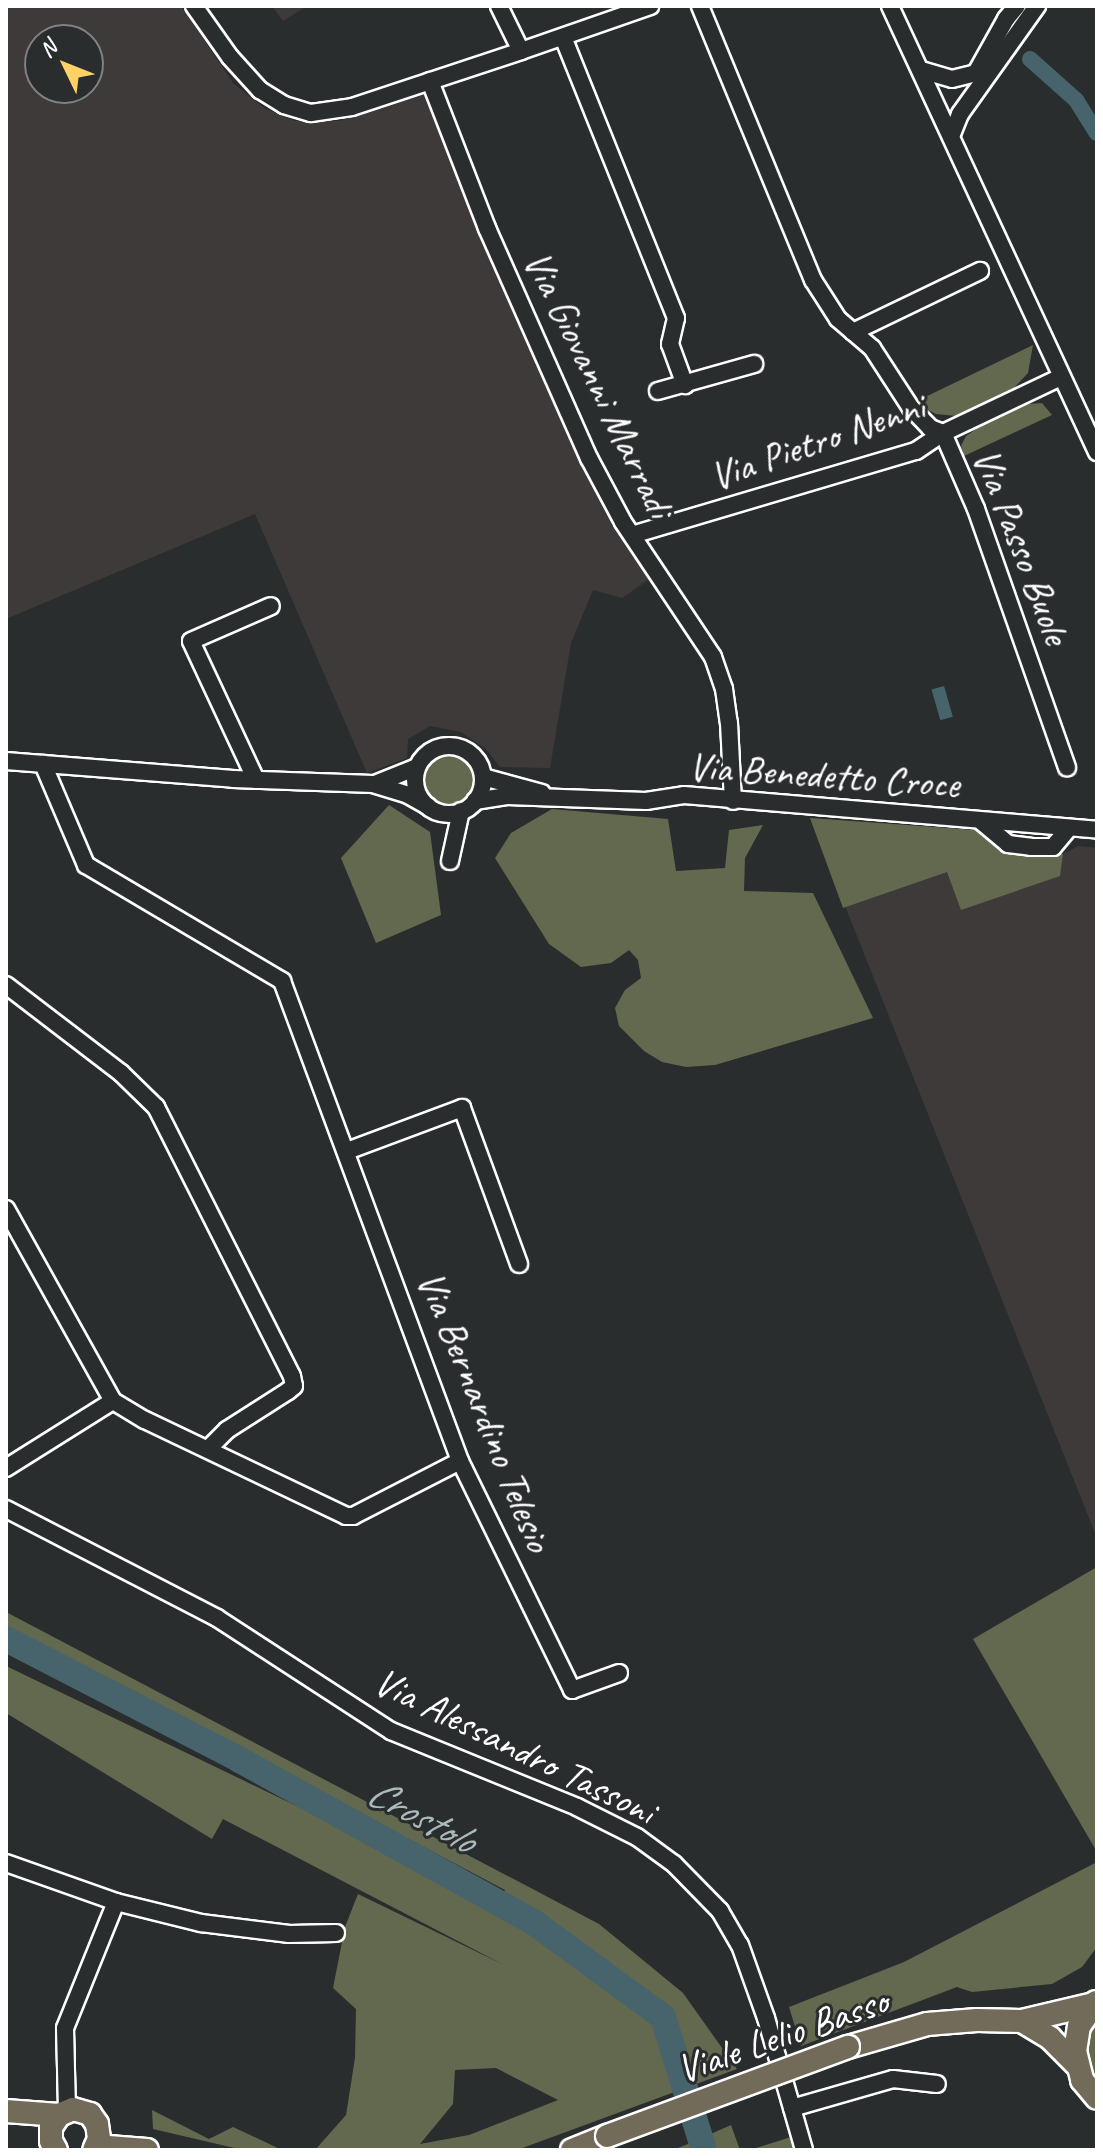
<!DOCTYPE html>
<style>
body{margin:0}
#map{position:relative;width:1103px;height:2156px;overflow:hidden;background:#2a2d2e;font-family:Caveat,sans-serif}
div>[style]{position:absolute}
.built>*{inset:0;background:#3e3a3a}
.green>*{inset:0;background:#63694f}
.round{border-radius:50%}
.water>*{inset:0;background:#47636c;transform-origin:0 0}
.canal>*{height:16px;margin:-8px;padding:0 8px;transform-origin:8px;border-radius:8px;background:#47636c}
.river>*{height:26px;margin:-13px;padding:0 13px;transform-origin:13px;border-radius:13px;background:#47636c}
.roads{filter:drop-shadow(2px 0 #fff) drop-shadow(-2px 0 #fff) drop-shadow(0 2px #fff) drop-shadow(0 -2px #fff)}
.minor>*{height:16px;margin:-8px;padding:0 8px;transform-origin:8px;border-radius:8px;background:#2a2d2e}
.minor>.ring{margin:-8px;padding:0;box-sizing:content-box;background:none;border:16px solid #2a2d2e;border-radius:50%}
.major>*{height:22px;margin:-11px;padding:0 11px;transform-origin:11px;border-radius:11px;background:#736b5a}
.bridges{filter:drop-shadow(2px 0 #fff) drop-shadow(-2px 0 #fff) drop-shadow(0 2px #fff) drop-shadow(0 -2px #fff)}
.major-bridge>*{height:22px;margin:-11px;padding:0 11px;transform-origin:11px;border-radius:11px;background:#736b5a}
span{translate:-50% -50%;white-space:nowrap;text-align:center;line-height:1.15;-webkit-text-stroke:6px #2a2d2e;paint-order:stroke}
.street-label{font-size:40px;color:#fff}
.water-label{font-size:42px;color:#acb9bd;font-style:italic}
.frame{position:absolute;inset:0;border:8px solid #fff;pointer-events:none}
.north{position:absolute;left:24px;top:24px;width:80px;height:80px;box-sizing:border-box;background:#2a2d2e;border:2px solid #7f8182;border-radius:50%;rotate:313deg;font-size:22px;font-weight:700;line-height:32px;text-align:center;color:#fff}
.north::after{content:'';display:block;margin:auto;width:28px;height:36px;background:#ffd166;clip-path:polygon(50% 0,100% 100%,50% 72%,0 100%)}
</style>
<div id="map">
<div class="built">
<i style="clip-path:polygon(evenodd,6px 6px,181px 6px,233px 83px,264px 108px,295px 121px,339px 121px,428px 93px,652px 577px,622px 598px,593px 590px,571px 643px,550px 768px,500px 767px,486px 749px,461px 732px,430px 726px,408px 739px,407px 758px,367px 773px,255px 514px,6px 619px,6px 6px,40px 40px,88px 40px,88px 88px,40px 88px,40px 40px)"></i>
<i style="clip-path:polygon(272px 6px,307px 6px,283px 21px)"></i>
<i style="clip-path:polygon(810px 818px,975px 830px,1000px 851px,1063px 854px,1078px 846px,1097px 848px,1097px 1538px)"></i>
</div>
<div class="green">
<i style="clip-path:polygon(1033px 345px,1028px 373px,1014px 388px,957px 416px,936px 414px,928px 410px,921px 399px)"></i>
<i style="clip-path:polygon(1042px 403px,1052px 415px,964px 456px,961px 446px,966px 436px,979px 427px,1029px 404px)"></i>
<i class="round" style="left:422px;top:753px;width:52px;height:52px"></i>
<i style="clip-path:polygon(389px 805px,430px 832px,441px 915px,376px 943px,341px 858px)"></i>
<i style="clip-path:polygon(552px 809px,668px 819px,676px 871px,725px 868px,729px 830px,763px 825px,745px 858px,744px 891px,813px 893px,873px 1018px,715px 1065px,686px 1067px,662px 1062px,644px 1051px,619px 1026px,615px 1008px,625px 990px,641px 978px,638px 960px,629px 950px,611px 963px,581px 967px,549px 944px,495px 858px,511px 833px)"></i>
<i style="clip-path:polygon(810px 818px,975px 830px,1000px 851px,1063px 854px,1060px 876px,961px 910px,947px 872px,843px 908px)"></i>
<i style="clip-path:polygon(1097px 1567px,1097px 1852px,973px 1639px)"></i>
<i style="clip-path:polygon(evenodd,6px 1612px,599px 1924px,683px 1993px,737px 2069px,517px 2150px,315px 2150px,346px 2115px,355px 2058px,356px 2009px,333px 1988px,345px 1927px,358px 1894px,504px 1965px,223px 1819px,212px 1839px,6px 1713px,6px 1666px,334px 1824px,496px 1908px,505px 1890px,6px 1626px,6px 1612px,496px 2068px,558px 2100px,469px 2135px,420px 2144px,453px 2104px,455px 2070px,496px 2068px)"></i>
<i style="clip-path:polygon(1097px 1862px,1097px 1947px,1082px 1967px,1052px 1984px,972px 1992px,957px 1987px,801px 2046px,789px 2007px,904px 1962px)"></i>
<i style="clip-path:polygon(1097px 2014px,1097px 2086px,1086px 2068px,1085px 2033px)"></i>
<i style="clip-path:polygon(152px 2110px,209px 2139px,233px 2127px,282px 2150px,243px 2150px,153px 2129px)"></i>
<i style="clip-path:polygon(731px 2125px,740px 2150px,673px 2150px,688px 2144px)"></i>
<i style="clip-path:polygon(791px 2137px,795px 2150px,750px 2150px)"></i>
</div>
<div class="water">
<i style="left:944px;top:686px;width:32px;height:13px;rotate:74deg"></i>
</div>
<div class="canal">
<i style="left:1030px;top:59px;width:62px;rotate:41.7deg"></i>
<i style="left:1076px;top:100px;width:39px;rotate:58deg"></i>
</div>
<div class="river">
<i style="left:6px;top:1639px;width:261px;rotate:27.3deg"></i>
<i style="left:238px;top:1759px;width:336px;rotate:28.9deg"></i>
<i style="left:532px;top:1921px;width:162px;rotate:36.2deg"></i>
<i style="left:663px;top:2017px;width:139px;rotate:72.9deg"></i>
</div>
<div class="roads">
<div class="minor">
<i style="left:194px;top:6px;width:62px;rotate:54.8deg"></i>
<i style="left:230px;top:57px;width:45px;rotate:47.7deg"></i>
<i style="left:260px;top:90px;width:28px;rotate:32deg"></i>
<i style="left:284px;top:105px;width:28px;rotate:17deg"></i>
<i style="left:311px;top:113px;width:41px;rotate:-8.3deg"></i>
<i style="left:352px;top:107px;width:178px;rotate:-18.3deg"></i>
<i style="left:499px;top:6px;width:50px;rotate:63.9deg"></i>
<i style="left:521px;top:51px;width:137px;rotate:-19.2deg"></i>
<i style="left:700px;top:6px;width:296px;rotate:67.6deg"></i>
<i style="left:813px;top:280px;width:46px;rotate:57.3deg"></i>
<i style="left:838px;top:319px;width:45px;rotate:40.5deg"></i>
<i style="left:872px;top:348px;width:72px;rotate:57deg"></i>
<i style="left:911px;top:408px;width:28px;rotate:46deg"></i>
<i style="left:930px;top:428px;width:14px;rotate:21deg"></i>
<i style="left:943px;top:433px;width:83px;rotate:66.5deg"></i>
<i style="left:976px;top:509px;width:274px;rotate:70.6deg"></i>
<i style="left:890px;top:6px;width:492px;rotate:65.1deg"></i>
<i style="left:563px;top:37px;width:303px;rotate:68.1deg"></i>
<i style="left:676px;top:318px;width:27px;rotate:103deg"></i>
<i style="left:670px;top:344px;width:44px;rotate:69.9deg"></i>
<i style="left:921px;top:70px;width:32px;rotate:16deg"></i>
<i style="left:952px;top:79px;width:25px;rotate:-14deg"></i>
<i style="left:976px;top:73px;width:62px;rotate:-60.9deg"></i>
<i style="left:1006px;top:19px;width:17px;rotate:-50deg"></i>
<i style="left:430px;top:81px;width:158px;rotate:68.8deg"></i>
<i style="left:487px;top:228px;width:252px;rotate:66.1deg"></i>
<i style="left:589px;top:458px;width:72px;rotate:62deg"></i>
<i style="left:623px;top:522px;width:162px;rotate:56.3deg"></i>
<i style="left:713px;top:657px;width:34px;rotate:71deg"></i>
<i style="left:724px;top:689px;width:34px;rotate:82deg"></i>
<i style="left:729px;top:723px;width:78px;rotate:87.1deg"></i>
<i style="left:952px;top:134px;width:22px;rotate:-68deg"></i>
<i style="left:960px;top:114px;width:133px;rotate:-54.5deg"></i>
<i style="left:853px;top:332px;width:141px;rotate:-25.7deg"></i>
<i style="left:658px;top:391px;width:100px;rotate:-15.7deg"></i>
<i style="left:632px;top:535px;width:296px;rotate:-16.5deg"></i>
<i style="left:916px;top:451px;width:32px;rotate:-34deg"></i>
<i style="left:943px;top:433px;width:131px;rotate:-25.4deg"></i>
<i class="ring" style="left:415px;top:746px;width:52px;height:52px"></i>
<i style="left:6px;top:761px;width:228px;rotate:4.5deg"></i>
<i style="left:233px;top:779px;width:140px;rotate:2deg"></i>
<i style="left:373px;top:784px;width:37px;rotate:17deg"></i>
<i style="left:408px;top:795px;width:23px;rotate:29deg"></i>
<i style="left:43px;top:764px;width:110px;rotate:66.9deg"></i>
<i style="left:86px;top:865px;width:228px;rotate:30.6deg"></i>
<i style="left:282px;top:981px;width:512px;rotate:69.65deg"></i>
<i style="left:460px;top:1461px;width:255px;rotate:63.9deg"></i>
<i style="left:572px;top:1690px;width:50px;rotate:-19.9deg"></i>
<i style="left:483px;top:777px;width:61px;rotate:15.2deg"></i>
<i style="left:256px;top:780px;width:153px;rotate:-115.1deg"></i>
<i style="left:191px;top:641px;width:87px;rotate:-23.6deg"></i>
<i style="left:375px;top:784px;width:45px;rotate:-22deg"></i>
<i style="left:475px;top:801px;width:32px;rotate:-9deg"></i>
<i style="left:507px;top:796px;width:139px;rotate:2.1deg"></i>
<i style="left:646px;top:801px;width:38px;rotate:-9deg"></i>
<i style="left:684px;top:795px;width:414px;rotate:4.8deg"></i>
<i style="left:982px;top:822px;width:34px;rotate:40deg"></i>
<i style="left:1008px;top:844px;width:23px;rotate:7deg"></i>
<i style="left:1031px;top:847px;width:22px"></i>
<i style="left:1053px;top:847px;width:25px;rotate:-50deg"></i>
<i style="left:450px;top:861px;width:51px;rotate:-77.6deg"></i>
<i style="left:6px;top:985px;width:145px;rotate:37.4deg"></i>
<i style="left:121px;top:1073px;width:49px;rotate:44.2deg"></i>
<i style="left:156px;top:1107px;width:301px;rotate:63.2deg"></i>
<i style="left:292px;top:1376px;width:10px;rotate:79deg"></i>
<i style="left:294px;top:1386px;width:8px;rotate:140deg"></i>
<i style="left:288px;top:1391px;width:72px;rotate:147.4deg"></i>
<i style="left:227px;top:1430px;width:27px;rotate:135deg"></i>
<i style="left:347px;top:1151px;width:123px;rotate:-20.5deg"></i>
<i style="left:462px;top:1108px;width:166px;rotate:69.9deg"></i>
<i style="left:6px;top:1209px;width:220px;rotate:60.9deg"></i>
<i style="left:113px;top:1401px;width:37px;rotate:31deg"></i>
<i style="left:145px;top:1420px;width:223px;rotate:25.5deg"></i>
<i style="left:346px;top:1516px;width:7px"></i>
<i style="left:353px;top:1516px;width:120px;rotate:-27.2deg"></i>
<i style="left:6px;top:1468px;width:126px;rotate:-32.1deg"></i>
<i style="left:6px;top:1509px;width:237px;rotate:27.3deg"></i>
<i style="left:217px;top:1618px;width:207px;rotate:33deg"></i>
<i style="left:391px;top:1731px;width:201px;rotate:22.2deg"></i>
<i style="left:577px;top:1807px;width:67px;rotate:26.6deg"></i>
<i style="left:637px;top:1837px;width:46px;rotate:36.1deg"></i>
<i style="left:674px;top:1864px;width:66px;rotate:45.6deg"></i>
<i style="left:720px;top:1911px;width:39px;rotate:60deg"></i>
<i style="left:740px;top:1945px;width:77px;rotate:70.4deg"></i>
<i style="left:766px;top:2018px;width:137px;rotate:73.9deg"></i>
<i style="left:6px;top:1863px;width:117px;rotate:19.5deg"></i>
<i style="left:116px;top:1902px;width:136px;rotate:112deg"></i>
<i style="left:65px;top:2028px;width:83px;rotate:88.6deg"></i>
<i style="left:116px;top:1902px;width:88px;rotate:13.9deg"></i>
<i style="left:201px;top:1923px;width:89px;rotate:7.1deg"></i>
<i style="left:289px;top:1934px;width:47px;rotate:-1.2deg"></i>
<i style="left:792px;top:2108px;width:105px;rotate:-16deg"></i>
<i style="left:893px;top:2079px;width:44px;rotate:6.5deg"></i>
</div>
<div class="major">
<i style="left:1096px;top:2002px;width:29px;rotate:125deg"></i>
<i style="left:1079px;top:2026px;width:25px;rotate:99deg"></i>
<i style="left:1075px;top:2051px;width:30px;rotate:76deg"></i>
<i style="left:1082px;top:2080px;width:23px;rotate:50deg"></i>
<i style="left:1022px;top:2021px;width:33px;rotate:31deg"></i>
<i style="left:1050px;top:2038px;width:37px;rotate:45deg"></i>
<i style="left:848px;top:2047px;width:82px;rotate:-16.2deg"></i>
<i style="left:927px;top:2024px;width:50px;rotate:-4.6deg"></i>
<i style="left:977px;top:2020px;width:45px;rotate:1.3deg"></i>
<i style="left:1022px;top:2021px;width:74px;rotate:-13.3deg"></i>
<i style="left:6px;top:2111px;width:53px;rotate:4.3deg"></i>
<i style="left:96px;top:2146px;width:51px;rotate:4.5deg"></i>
<i style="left:56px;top:2150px;width:10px;rotate:-119deg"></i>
<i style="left:51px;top:2141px;width:14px;rotate:-90deg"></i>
<i style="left:51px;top:2127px;width:14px;rotate:-56deg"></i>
<i style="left:59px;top:2115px;width:15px;rotate:-23deg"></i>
<i style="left:73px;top:2109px;width:18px;rotate:16deg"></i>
<i style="left:90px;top:2114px;width:12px;rotate:55deg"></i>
<i style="left:97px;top:2124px;width:15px;rotate:82deg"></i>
<i style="left:99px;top:2139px;width:12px;rotate:114deg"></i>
<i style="left:572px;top:2150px;width:38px;rotate:-22deg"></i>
</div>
</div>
<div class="bridges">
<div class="major-bridge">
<i style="left:607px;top:2136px;width:257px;rotate:-20.3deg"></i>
</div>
</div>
<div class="street-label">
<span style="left:599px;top:384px;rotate:64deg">Via Giovanni Marradi</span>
<span style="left:817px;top:441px;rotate:-19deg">Via Pietro Nenni</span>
<span style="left:1022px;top:546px;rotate:69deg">Via Passo Buole</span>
<span style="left:824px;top:775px;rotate:4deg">Via Benedetto Croce</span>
<span style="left:485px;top:1411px;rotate:68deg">Via Bernardino Telesio</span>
<span style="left:515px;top:1746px;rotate:26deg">Via Alessandro Tassoni</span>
<span style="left:782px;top:2035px;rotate:-19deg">Viale Lelio Basso</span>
</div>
<div class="water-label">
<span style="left:421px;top:1816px;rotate:28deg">Crostolo</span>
</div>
<div class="frame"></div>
<div class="north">N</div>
</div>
